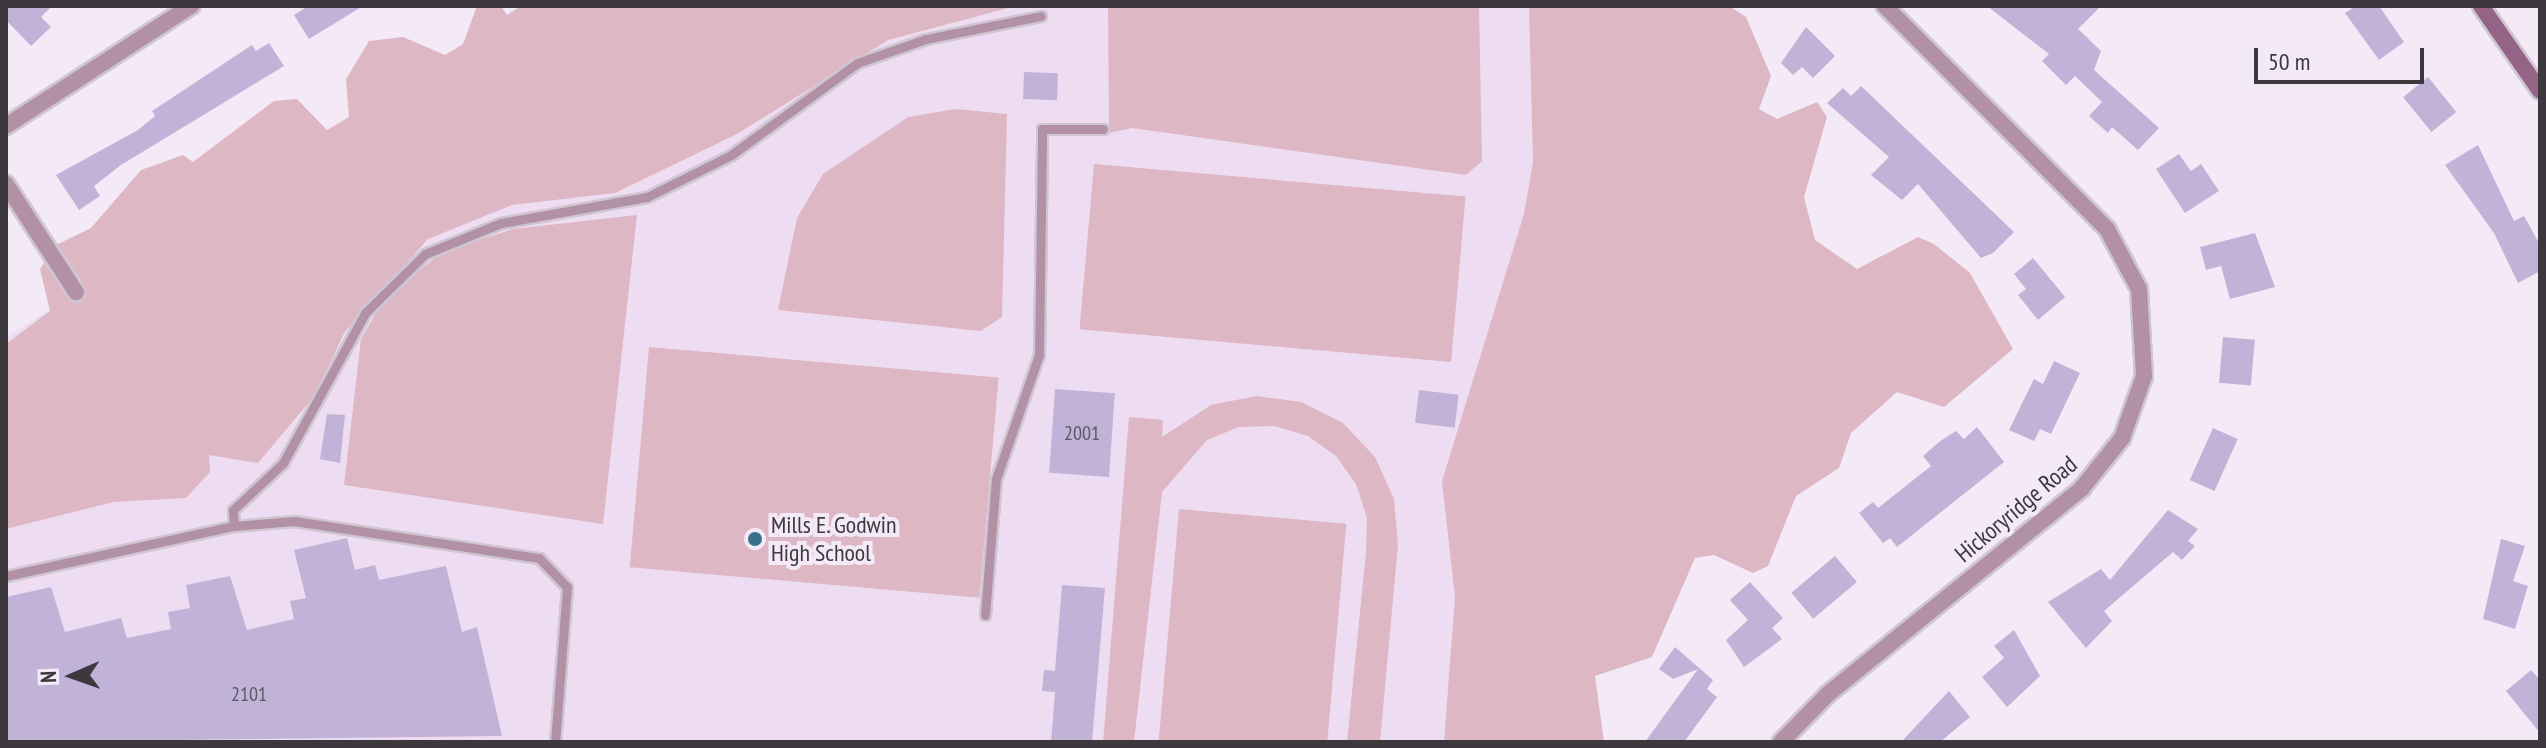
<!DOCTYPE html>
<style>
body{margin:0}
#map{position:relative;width:2546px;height:748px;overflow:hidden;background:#f4e9f7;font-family:"PT Sans Narrow",sans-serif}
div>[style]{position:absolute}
.built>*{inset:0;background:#eeddf2}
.green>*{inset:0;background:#deb7c4;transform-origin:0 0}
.building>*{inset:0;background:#c0b3d7;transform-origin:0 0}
.roads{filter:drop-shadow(2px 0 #cfc6d2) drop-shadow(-2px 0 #cfc6d2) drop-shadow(0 2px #cfc6d2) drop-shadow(0 -2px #cfc6d2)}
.lane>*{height:9px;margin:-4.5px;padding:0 4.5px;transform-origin:4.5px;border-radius:4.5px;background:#b291a7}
.street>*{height:16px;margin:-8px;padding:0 8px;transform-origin:8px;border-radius:8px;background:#b291a7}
.secondary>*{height:16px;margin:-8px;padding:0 8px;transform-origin:8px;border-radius:8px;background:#936485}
.dots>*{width:22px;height:22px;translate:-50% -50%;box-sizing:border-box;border:4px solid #f4e9f7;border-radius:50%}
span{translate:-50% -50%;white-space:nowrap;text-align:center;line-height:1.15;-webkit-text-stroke:8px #f4e9f7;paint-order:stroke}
.number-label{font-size:20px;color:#5e5764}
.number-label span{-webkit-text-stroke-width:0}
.street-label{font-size:24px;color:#3d383e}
.poi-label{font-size:24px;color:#3d383e}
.left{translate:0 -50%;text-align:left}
.frame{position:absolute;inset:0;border:8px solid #3d383e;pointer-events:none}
.north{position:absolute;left:32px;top:636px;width:80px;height:80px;-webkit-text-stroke:6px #f4e9f7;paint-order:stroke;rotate:268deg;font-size:22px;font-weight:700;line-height:32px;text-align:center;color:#3d383e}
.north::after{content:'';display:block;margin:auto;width:28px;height:36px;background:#3d383e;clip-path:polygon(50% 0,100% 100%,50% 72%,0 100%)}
.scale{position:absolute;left:2254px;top:48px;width:170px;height:36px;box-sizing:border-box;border:4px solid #3d383e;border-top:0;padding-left:10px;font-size:24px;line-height:28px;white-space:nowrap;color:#3d383e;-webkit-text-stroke:6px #f4e9f7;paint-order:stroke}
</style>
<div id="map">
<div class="built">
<i style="clip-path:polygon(543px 6px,1556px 6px,1485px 742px,6px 742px,6px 337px)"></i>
</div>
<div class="green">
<i style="clip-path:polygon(477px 6px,501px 6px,507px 15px,521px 6px,1016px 6px,888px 40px,737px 134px,615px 193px,512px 205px,428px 239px,344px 333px,316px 394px,258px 463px,209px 455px,210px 472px,186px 498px,114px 502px,6px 529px,6px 344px,50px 311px,40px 269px,56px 245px,91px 228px,141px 170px,183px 155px,193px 162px,274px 101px,297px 99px,327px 130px,349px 117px,346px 79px,369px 41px,403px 37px,445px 55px,463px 44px)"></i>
<i style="clip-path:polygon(1108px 6px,1479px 6px,1482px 161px,1466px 175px,1132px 128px,1109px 133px)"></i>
<i style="clip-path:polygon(1529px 6px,1729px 6px,1746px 17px,1771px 76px,1759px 109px,1777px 119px,1817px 102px,1827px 117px,1804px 197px,1815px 240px,1857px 269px,1918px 237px,1934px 244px,1970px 273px,2013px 349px,1944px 407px,1897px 392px,1851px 433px,1839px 468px,1796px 496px,1768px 566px,1753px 573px,1714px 555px,1695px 558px,1652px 657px,1595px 676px,1604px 742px,1444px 742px,1455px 597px,1442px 481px,1524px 214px,1533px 162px)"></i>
<i style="clip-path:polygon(956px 109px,1007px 114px,1002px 317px,981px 331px,778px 310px,797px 218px,823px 174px,908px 117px)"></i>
<i style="left:1094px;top:164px;width:373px;height:166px;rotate:5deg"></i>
<i style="clip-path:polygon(637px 215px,603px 524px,344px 485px,361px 339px,383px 301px,442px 252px,513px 229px)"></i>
<i style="left:649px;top:347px;width:351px;height:221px;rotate:5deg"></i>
<i style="clip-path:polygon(1256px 396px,1301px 402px,1343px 423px,1375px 457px,1394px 499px,1398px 545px,1380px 742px,1347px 742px,1366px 552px,1367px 518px,1356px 484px,1336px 456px,1308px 436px,1274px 426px,1239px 427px,1207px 440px,1162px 492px,1134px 742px,1103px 742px,1129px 417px,1163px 420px,1162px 437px,1211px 405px)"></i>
<i style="left:1179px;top:509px;width:168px;height:234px;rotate:5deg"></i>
</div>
<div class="building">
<i style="clip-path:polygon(6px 6px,52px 6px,41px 17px,51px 27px,31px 46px,6px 20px)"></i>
<i style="clip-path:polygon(308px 6px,363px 6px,309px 39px,294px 15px)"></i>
<i style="clip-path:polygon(1987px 6px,2101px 6px,2078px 29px,2101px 51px,2094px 70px,2159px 128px,2138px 150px,2112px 127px,2108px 133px,2089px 116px,2102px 102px,2075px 76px,2066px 85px,2042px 61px,2049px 54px)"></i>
<i style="clip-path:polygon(2356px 6px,2379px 6px,2404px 42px,2379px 60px,2345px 13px)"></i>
<i style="clip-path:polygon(1806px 27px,1835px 56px,1813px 78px,1802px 67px,1793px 75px,1781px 63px)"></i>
<i style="clip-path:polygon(269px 43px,284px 66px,121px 165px,94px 186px,100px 196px,79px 210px,56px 175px,138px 130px,155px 116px,152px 111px,252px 45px,256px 51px)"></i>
<i style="left:1024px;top:72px;width:34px;height:27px;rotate:2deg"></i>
<i style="left:2428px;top:77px;width:45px;height:32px;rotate:51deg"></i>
<i style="clip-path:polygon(1861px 86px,2014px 232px,1993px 253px,1981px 258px,1918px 184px,1902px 200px,1871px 175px,1889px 157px,1827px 103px,1843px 88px,1851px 96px)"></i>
<i style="clip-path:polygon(2478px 145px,2514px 221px,2524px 216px,2540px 245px,2540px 271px,2518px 283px,2494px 233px,2445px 165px)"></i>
<i style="clip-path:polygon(2179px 154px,2191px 171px,2201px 164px,2219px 191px,2185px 213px,2156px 169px)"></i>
<i style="clip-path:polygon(2255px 233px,2275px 287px,2230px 299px,2221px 266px,2206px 270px,2200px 247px)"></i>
<i style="clip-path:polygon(2033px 258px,2065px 297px,2038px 320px,2018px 295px,2026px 289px,2014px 274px)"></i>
<i style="left:2223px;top:337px;width:32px;height:46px;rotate:5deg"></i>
<i style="clip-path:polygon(2054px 361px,2080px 373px,2051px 434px,2040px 429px,2034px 441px,2009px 430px,2034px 379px,2043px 384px)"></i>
<i style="left:1055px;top:389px;width:60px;height:84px;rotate:4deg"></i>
<i style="left:1419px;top:390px;width:40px;height:33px;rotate:7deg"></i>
<i style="clip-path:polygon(327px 414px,345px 415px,340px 463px,320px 459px)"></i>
<i style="clip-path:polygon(1977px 427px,2004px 462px,1897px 547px,1890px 538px,1883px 543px,1859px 513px,1873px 502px,1878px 508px,1931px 466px,1923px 456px,1939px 442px,1956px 431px,1964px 439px)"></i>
<i style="left:2213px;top:428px;width:27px;height:57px;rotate:24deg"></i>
<i style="clip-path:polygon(2168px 510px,2198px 529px,2188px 541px,2195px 546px,2182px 560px,2173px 552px,2104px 611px,2112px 621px,2086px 648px,2048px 602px,2101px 569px,2110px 580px)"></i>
<i style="clip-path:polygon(347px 538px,355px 570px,375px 565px,379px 580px,446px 566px,462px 632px,477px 627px,502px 736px,6px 742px,6px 597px,51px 587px,65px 632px,121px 618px,127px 638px,171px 629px,168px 612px,190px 608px,186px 585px,230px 576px,247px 630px,294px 619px,290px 601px,306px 598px,294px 550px)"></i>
<i style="clip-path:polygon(2501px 539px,2525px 546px,2513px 581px,2528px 586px,2515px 629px,2483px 619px)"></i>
<i style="left:1835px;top:556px;width:34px;height:57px;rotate:50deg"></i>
<i style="clip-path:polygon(1750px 582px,1783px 618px,1772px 628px,1782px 639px,1744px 667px,1726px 640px,1748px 620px,1730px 600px)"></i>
<i style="clip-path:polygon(1062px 585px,1105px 588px,1092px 742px,1051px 742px,1055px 692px,1042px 691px,1044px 670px,1055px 671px)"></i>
<i style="clip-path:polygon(2014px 630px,2040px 676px,2007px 707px,1982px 677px,2004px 658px,1994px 646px)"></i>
<i style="clip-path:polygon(1675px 647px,1713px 680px,1707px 689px,1717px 697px,1684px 742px,1645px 742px,1698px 669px,1673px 679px,1659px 669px)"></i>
<i style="clip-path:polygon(2531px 670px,2540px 680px,2540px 733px,2506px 691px)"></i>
<i style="clip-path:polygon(1949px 691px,1970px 717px,1940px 742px,1901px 742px)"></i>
</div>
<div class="roads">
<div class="lane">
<i style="left:234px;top:526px;width:16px;rotate:-94deg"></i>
<i style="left:233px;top:510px;width:69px;rotate:-43.2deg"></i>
<i style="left:283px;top:463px;width:171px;rotate:-61.3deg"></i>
<i style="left:365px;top:313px;width:84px;rotate:-44.5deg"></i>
<i style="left:425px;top:254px;width:82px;rotate:-22.2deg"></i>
<i style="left:501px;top:223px;width:148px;rotate:-10.1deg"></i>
<i style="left:647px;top:197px;width:94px;rotate:-26.6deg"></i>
<i style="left:731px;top:155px;width:156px;rotate:-36.1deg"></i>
<i style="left:857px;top:63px;width:73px;rotate:-19.2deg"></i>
<i style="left:926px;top:39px;width:117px;rotate:-11.3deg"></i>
<i style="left:6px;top:576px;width:233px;rotate:-12.4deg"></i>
<i style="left:234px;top:526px;width:60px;rotate:-4.8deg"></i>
<i style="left:294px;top:521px;width:248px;rotate:8.6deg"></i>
<i style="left:539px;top:558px;width:40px;rotate:46deg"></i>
<i style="left:567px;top:587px;width:155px;rotate:94.4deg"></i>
<i style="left:985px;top:615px;width:136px;rotate:-85.4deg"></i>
<i style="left:996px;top:479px;width:131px;rotate:-70.9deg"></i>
<i style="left:1039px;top:355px;width:226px;rotate:-89.2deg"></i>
<i style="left:1042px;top:129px;width:61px"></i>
</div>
<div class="street">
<i style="left:6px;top:126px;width:221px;rotate:-33deg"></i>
<i style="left:6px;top:184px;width:129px;rotate:57.1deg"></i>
<i style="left:1781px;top:742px;width:67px;rotate:-45.6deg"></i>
<i style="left:1828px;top:694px;width:327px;rotate:-39deg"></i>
<i style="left:2082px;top:488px;width:64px;rotate:-51.3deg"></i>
<i style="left:2122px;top:438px;width:66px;rotate:-70.5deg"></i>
<i style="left:2144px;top:376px;width:87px;rotate:-93.3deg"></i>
<i style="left:2139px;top:289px;width:68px;rotate:-118.1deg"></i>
<i style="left:2107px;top:229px;width:315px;rotate:-134.9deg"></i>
</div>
<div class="secondary">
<i style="left:2481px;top:6px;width:103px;rotate:55.2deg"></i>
</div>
</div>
<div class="dots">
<i style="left:755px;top:539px;background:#367089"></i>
</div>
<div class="number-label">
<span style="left:1082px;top:433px">2001</span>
<span style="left:249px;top:694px">2101</span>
</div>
<div class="street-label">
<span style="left:2016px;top:509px;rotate:-40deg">Hickoryridge Road</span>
</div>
<div class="poi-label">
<span class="left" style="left:771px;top:539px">Mills E. Godwin<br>High School</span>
</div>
<div class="frame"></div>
<div class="north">N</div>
<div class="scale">50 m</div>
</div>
